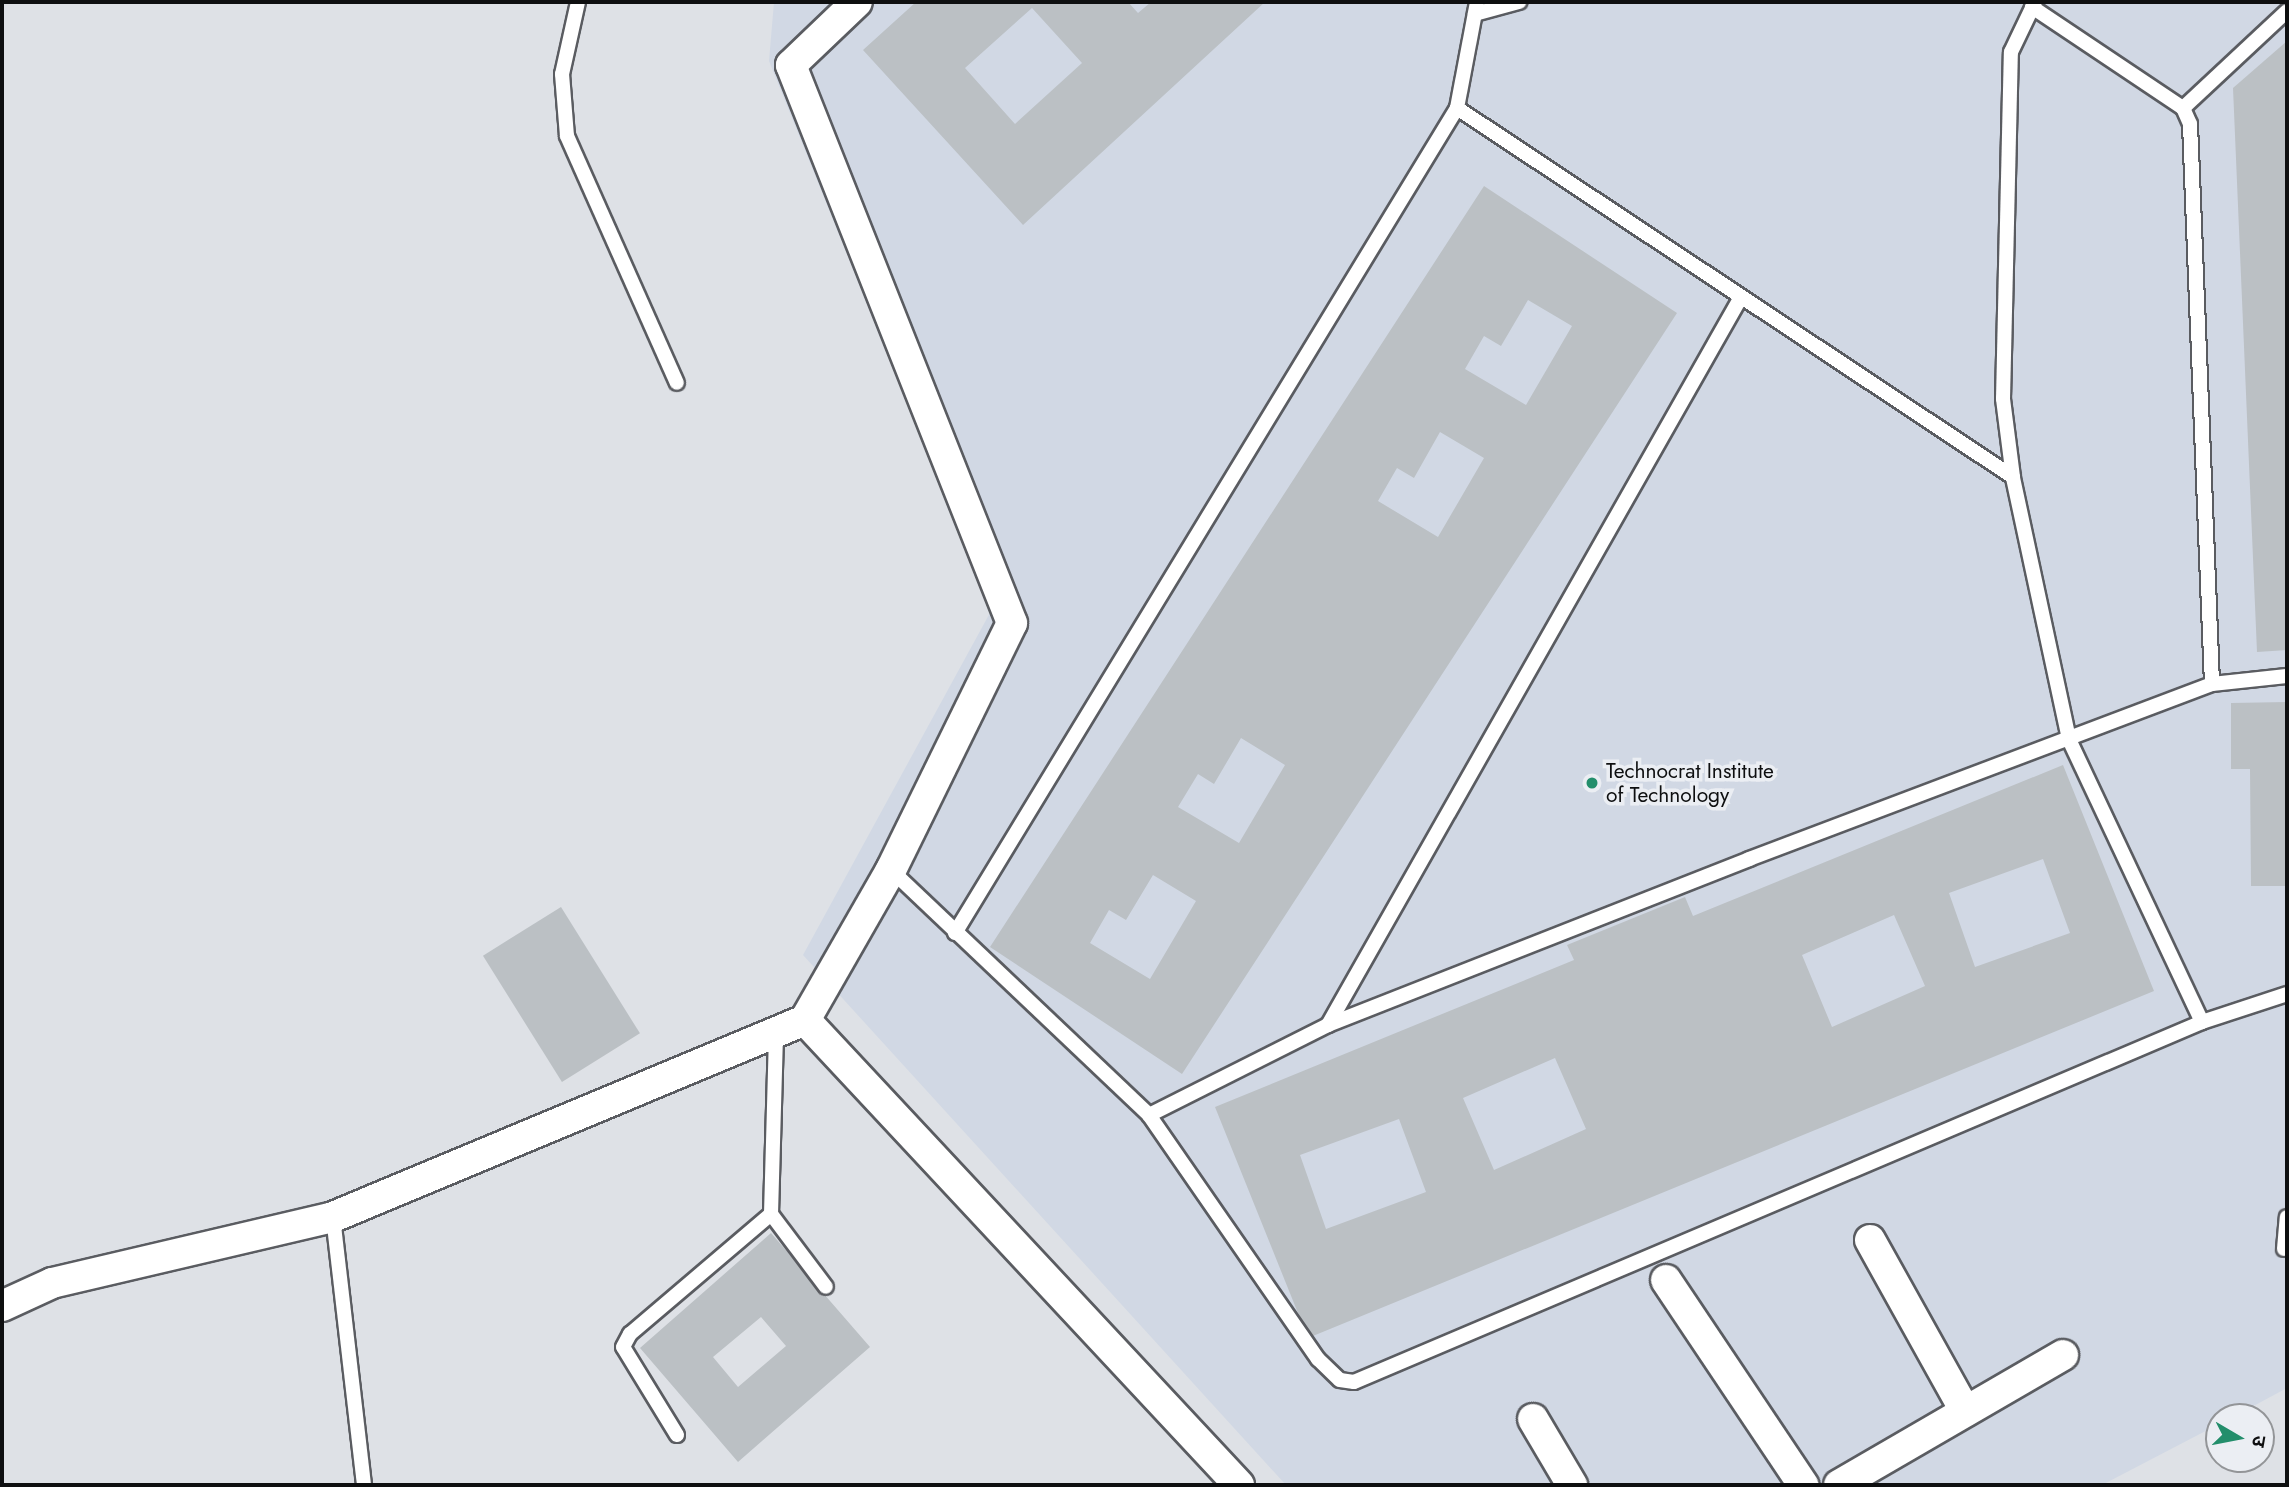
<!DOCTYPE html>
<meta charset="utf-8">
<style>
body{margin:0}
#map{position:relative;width:2289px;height:1487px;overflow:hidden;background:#dee1e6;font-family:Jost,"Noto Sans Devanagari",sans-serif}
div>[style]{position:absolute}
.built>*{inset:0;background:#d1d8e4}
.building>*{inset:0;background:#bbc0c4;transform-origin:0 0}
.roads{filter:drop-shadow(2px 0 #5a5c61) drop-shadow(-2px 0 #5a5c61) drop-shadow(0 2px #5a5c61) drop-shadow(0 -2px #5a5c61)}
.lane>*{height:14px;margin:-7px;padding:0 7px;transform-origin:7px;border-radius:7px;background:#fff}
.street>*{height:30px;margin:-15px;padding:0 15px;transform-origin:15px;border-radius:15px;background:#fff}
.dots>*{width:19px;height:19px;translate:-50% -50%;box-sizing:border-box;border:4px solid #ebeef3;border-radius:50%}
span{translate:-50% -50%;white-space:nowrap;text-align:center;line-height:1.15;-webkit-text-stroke:7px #ebeef3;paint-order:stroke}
.poi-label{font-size:21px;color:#0e0f10}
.left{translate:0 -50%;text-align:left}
.frame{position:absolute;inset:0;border:4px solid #0e0f10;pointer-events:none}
.north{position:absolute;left:2205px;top:1403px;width:70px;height:70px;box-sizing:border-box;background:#ebeef3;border:2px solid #939598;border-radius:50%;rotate:100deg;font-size:19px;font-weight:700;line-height:28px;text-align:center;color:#0e0f10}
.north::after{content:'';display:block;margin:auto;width:24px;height:32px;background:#238e6b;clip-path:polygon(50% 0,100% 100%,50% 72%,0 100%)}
</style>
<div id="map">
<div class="built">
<i style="clip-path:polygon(774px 2px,2287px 2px,2287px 1388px,2233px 1417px,2219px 1417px,2219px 1424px,2102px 1485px,1286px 1485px,803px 955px,991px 611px,769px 61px)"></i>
</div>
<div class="building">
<i style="clip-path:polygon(evenodd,916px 2px,1128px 2px,1138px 13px,1151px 2px,1265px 2px,1023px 225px,863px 50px,916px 2px,1032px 8px,1082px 63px,1015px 124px,965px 68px,1032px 8px)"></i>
<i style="clip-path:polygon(2287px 41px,2287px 650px,2257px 652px,2233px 88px)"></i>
<i style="clip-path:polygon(evenodd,1484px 186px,1677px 313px,1182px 1074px,990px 947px,1484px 186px,1528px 300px,1572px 326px,1526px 405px,1465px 369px,1484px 336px,1501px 346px,1528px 300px,1484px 186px,1440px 432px,1484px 458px,1438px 537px,1378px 501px,1397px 468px,1414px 478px,1440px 432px,1484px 186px,1241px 738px,1285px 765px,1239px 843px,1178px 807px,1198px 774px,1214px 784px,1241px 738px,1484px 186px,1153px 875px,1196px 901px,1150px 979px,1090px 943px,1109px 910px,1126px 920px,1153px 875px)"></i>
<i style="clip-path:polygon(2287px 702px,2287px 886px,2251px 886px,2250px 769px,2231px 769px,2231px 703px)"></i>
<i style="clip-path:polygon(evenodd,2063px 765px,2154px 991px,1308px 1338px,1215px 1107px,1574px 960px,1567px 945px,1685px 897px,1693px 916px,2063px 765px,2043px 859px,2070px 933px,1975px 967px,1949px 893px,2043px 859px,2063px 765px,1894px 915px,1925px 986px,1832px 1027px,1802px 955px,1894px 915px,2063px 765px,1555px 1058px,1586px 1129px,1494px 1170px,1463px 1098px,1555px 1058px,2063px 765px,1399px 1119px,1426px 1192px,1326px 1229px,1300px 1155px,1399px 1119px)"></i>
<i style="left:561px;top:907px;width:149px;height:92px;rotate:58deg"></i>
<i style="clip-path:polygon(evenodd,771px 1233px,870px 1347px,738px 1462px,640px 1348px,771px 1233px,761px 1317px,786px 1346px,738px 1387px,713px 1357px,761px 1317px)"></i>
</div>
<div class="roads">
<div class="lane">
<i style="left:578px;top:2px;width:74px;rotate:102.5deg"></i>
<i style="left:562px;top:74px;width:62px;rotate:85.4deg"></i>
<i style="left:567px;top:136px;width:270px;rotate:66deg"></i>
<i style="left:2032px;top:7px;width:182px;rotate:33.8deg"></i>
<i style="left:2183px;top:108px;width:17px;rotate:66deg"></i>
<i style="left:2190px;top:124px;width:560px;rotate:87.75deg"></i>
<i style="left:1475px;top:14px;width:46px;rotate:-15.3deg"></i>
<i style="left:1457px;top:108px;width:667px;rotate:33.57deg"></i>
<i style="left:2183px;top:108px;width:142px;rotate:-43deg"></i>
<i style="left:891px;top:870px;width:356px;rotate:43.5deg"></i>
<i style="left:1149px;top:1115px;width:297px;rotate:55.3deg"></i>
<i style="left:1318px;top:1359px;width:30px;rotate:44deg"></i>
<i style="left:1340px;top:1380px;width:14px;rotate:8deg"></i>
<i style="left:1354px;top:1382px;width:921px;rotate:-23deg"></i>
<i style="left:2202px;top:1022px;width:313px;rotate:-115.2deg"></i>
<i style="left:2069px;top:739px;width:268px;rotate:-102.1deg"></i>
<i style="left:2013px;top:477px;width:79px;rotate:-97.3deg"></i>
<i style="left:2003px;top:399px;width:347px;rotate:-88.7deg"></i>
<i style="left:2011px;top:52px;width:55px;rotate:-64.4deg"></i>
<i style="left:955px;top:933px;width:966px;rotate:-58.68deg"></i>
<i style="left:1457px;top:108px;width:108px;rotate:-79.3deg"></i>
<i style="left:2202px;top:1022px;width:89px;rotate:-18.2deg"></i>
<i style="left:1328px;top:1025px;width:837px;rotate:-60.43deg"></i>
<i style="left:1149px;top:1115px;width:200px;rotate:-26.7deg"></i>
<i style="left:1328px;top:1025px;width:453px;rotate:-21.5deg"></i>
<i style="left:1749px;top:859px;width:495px;rotate:-20.7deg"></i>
<i style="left:2212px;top:684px;width:75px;rotate:-6.1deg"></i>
<i style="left:771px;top:1214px;width:91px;rotate:53deg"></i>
<i style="left:333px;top:1217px;width:270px;rotate:83.4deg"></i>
<i style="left:2284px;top:1249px;width:32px;rotate:-85deg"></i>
<i style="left:677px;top:1435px;width:103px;rotate:-121.5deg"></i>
<i style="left:623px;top:1347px;width:15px;rotate:-62deg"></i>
<i style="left:630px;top:1334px;width:185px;rotate:-40.4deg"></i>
<i style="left:771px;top:1214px;width:181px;rotate:-88.4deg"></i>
</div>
<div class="street">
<i style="left:805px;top:1020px;width:636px;rotate:46.97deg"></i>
<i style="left:1870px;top:1240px;width:196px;rotate:60.9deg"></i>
<i style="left:1666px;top:1280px;width:247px;rotate:56.2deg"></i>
<i style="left:2px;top:1306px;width:55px;rotate:-24.7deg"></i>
<i style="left:52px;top:1283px;width:289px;rotate:-13.2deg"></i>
<i style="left:333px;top:1217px;width:511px;rotate:-22.65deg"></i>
<i style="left:805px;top:1020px;width:173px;rotate:-60.2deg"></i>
<i style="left:891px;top:870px;width:275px;rotate:-63.9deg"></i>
<i style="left:1012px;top:623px;width:600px;rotate:-111.61deg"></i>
<i style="left:791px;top:65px;width:91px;rotate:-43.7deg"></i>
<i style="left:1533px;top:1419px;width:77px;rotate:59.4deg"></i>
<i style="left:1839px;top:1485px;width:259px;rotate:-30.1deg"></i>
</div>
</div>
<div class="dots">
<i style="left:1592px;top:783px;background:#238e6b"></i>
</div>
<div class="poi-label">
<span class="left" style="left:1606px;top:783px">Technocrat Institute<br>of Technology</span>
</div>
<div class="frame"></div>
<div class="north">उ</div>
</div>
